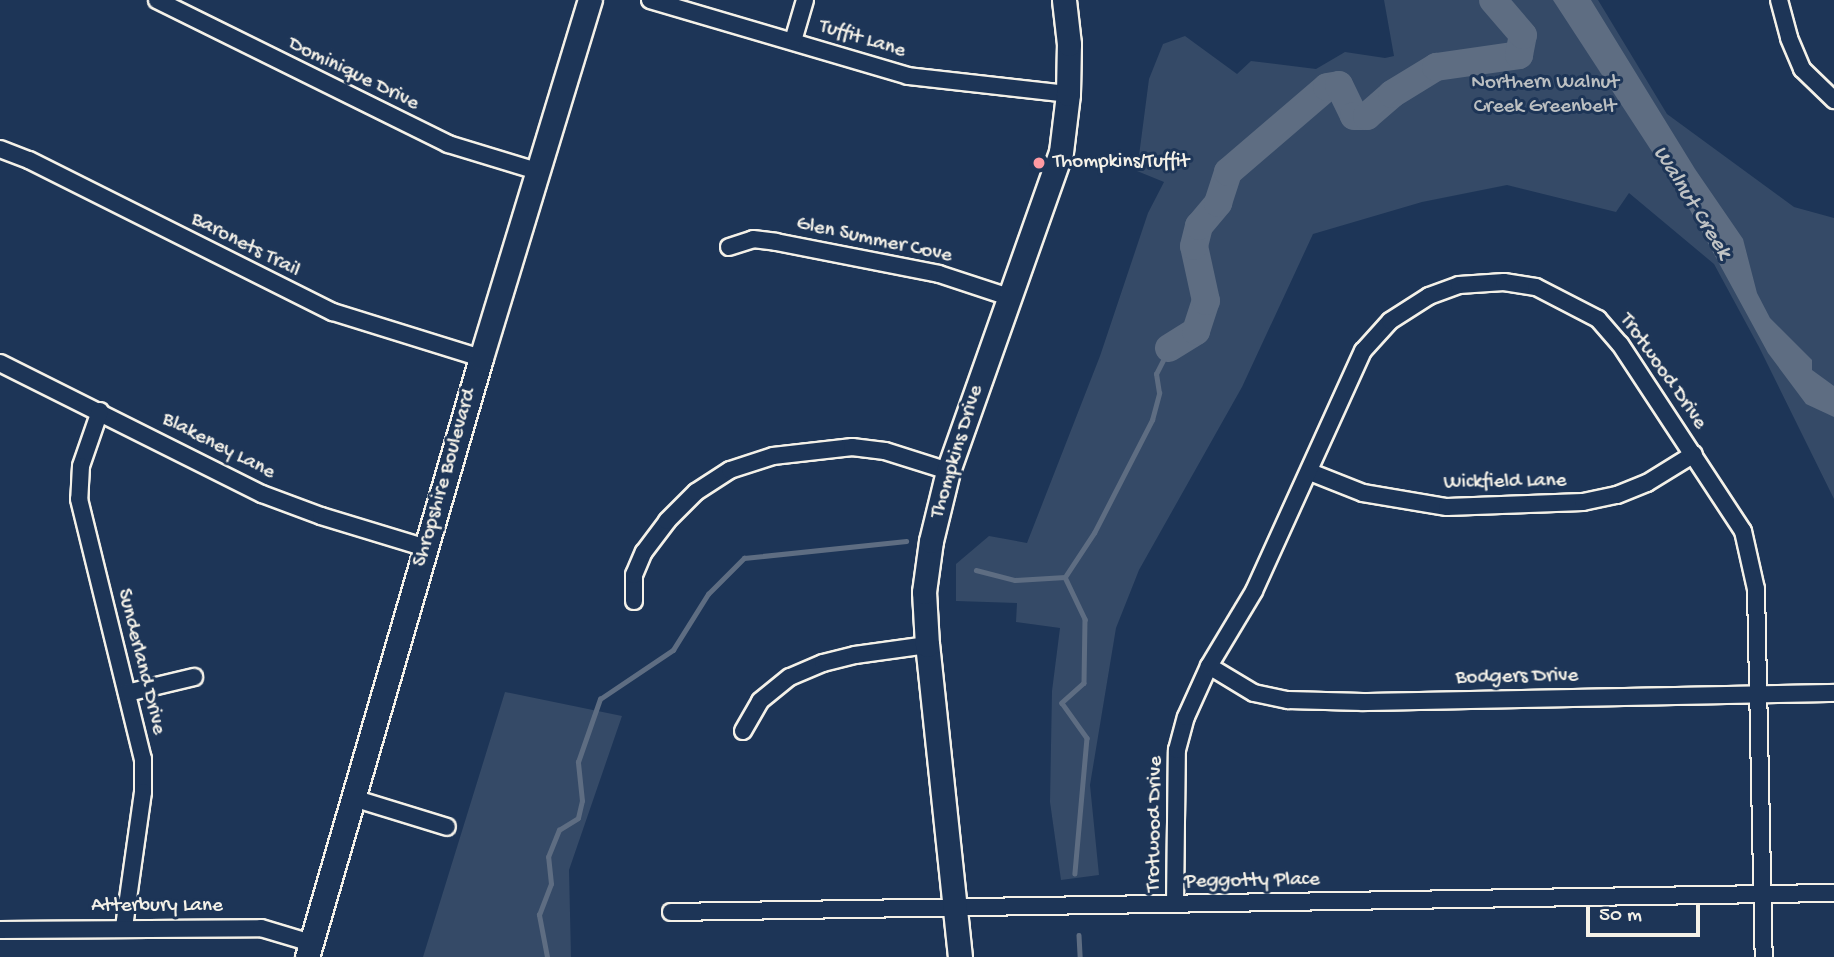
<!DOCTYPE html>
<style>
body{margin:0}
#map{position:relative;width:1834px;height:957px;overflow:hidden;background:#1d3557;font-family:"Gochi Hand",sans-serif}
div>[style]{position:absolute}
.green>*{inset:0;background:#354a67}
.water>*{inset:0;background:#5e6d82}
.stream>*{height:4.5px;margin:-2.25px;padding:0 2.25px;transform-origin:2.25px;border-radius:2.25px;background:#5e6d82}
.river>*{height:28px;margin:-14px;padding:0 14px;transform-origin:14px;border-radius:14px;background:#5e6d82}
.roads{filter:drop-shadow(2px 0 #f4f1e8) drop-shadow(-2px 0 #f4f1e8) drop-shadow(0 2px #f4f1e8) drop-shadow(0 -2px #f4f1e8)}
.street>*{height:16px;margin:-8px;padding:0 8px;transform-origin:8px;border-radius:8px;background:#1d3557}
.secondary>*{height:23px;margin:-11.5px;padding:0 11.5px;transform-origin:11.5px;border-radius:11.5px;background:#1d3557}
.dots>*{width:19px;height:19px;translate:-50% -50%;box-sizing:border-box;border:4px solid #1d3557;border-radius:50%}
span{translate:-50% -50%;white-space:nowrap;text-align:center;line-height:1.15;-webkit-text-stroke:6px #1d3557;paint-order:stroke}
.street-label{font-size:21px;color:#f4f1e8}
.park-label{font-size:21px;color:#bbbfc1}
.poi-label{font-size:21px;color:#f4f1e8}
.left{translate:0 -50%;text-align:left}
.water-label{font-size:23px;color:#c0c3c4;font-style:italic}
.scale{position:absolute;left:1586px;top:905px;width:114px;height:32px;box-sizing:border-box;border:4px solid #f4f1e8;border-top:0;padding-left:9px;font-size:21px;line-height:24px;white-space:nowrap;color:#f4f1e8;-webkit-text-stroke:5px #1d3557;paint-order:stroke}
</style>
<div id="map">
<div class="green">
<i style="clip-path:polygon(1384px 0,1598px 0,1667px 114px,1794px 207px,1834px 218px,1834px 499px,1759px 347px,1714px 264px,1629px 193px,1616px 212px,1507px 185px,1422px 202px,1313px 234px,1242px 387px,1139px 570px,1116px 628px,1090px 785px,1099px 875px,1061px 880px,1050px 802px,1052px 691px,1060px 628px,1016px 622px,1017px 603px,956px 601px,956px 564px,989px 536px,1027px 543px,1100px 356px,1148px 213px,1164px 182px,1137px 171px,1149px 79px,1163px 44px,1185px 36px,1237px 74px,1251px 61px,1316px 69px,1345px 52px,1385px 58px,1394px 56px)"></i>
<i style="clip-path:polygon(505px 692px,622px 716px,569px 870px,571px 957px,423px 957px)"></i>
</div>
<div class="water">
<i style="clip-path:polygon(1553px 0,1591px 0,1695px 169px,1743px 239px,1757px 293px,1770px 318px,1812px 360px,1812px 370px,1834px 386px,1834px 417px,1806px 404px,1768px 353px,1690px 210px)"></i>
</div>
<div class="stream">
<i style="left:976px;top:570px;width:40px;rotate:14.4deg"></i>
<i style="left:1015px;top:580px;width:50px;rotate:-3.4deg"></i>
<i style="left:1065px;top:577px;width:53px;rotate:-56.6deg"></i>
<i style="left:1094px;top:533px;width:127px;rotate:-62.8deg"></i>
<i style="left:1152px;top:420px;width:28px;rotate:-75deg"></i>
<i style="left:1159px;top:393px;width:19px;rotate:-99deg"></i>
<i style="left:1156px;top:374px;width:29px;rotate:-63deg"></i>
<i style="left:1065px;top:577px;width:47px;rotate:64.5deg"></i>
<i style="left:1085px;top:619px;width:64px;rotate:90.9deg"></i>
<i style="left:1084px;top:683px;width:30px;rotate:138deg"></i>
<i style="left:1062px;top:703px;width:43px;rotate:54.5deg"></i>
<i style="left:1087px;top:738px;width:136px;rotate:95.1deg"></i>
<i style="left:1079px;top:935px;width:22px;rotate:87deg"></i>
<i style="left:547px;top:957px;width:43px;rotate:-100.8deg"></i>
<i style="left:539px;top:915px;width:33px;rotate:-69deg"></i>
<i style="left:551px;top:884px;width:27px;rotate:-96deg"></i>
<i style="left:548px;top:857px;width:29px;rotate:-68deg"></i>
<i style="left:559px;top:830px;width:22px;rotate:-32deg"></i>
<i style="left:578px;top:818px;width:17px;rotate:-77deg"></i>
<i style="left:582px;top:801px;width:39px;rotate:-96deg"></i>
<i style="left:578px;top:762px;width:67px;rotate:-70.8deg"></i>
<i style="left:600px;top:699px;width:88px;rotate:-33.9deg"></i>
<i style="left:673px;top:650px;width:66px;rotate:-58deg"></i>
<i style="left:708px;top:594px;width:51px;rotate:-45deg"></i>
<i style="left:744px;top:558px;width:163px;rotate:-6deg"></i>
</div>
<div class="river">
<i style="left:1169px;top:348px;width:32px;rotate:-32deg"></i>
<i style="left:1196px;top:331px;width:32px;rotate:-72deg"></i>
<i style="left:1206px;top:301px;width:56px;rotate:-102.3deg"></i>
<i style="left:1194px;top:246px;width:21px;rotate:-76deg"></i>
<i style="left:1199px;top:226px;width:30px;rotate:-50deg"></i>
<i style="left:1218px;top:203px;width:33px;rotate:-72deg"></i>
<i style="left:1228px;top:172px;width:130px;rotate:-40.6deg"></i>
<i style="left:1327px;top:87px;width:12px;rotate:-9deg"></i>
<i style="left:1339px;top:85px;width:34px;rotate:64deg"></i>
<i style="left:1354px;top:116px;width:13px"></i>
<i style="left:1367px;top:116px;width:33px;rotate:-41deg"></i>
<i style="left:1392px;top:94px;width:52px;rotate:-31.5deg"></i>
<i style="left:1436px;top:67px;width:84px;rotate:-8.2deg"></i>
<i style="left:1519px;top:55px;width:20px;rotate:-79deg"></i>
<i style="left:1523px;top:35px;width:46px;rotate:-130.6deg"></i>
</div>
<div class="roads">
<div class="street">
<i style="left:157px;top:0;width:325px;rotate:26.3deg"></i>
<i style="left:448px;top:144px;width:93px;rotate:16.9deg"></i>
<i style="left:650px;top:0;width:269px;rotate:16.4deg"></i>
<i style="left:908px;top:76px;width:161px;rotate:6.4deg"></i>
<i style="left:1779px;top:0;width:39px;rotate:75deg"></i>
<i style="left:1789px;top:38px;width:34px;rotate:67deg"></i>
<i style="left:1802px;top:69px;width:45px;rotate:44.1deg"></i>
<i style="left:793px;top:41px;width:43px;rotate:-73.7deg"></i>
<i style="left:0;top:149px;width:31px;rotate:21deg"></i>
<i style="left:29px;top:160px;width:340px;rotate:26.6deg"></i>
<i style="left:333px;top:312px;width:155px;rotate:17.3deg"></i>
<i style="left:729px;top:247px;width:25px;rotate:-18deg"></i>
<i style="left:753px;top:239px;width:23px;rotate:7deg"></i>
<i style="left:776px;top:242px;width:166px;rotate:11.1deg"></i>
<i style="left:939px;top:274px;width:74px;rotate:18.2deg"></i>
<i style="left:0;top:363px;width:293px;rotate:26.6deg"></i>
<i style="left:262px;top:494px;width:63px;rotate:20.4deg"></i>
<i style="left:321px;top:516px;width:110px;rotate:16.9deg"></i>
<i style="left:100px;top:411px;width:58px;rotate:109.1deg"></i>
<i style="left:81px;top:466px;width:33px;rotate:93deg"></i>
<i style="left:79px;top:499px;width:268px;rotate:76.2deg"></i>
<i style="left:143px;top:759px;width:33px;rotate:90deg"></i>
<i style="left:143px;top:792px;width:137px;rotate:98deg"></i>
<i style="left:1310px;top:472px;width:57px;rotate:21.6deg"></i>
<i style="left:1363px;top:493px;width:85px;rotate:9.5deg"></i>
<i style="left:1447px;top:507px;width:136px;rotate:-2.1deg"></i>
<i style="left:1583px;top:502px;width:35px;rotate:-12deg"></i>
<i style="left:1617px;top:495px;width:32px;rotate:-22deg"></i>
<i style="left:1647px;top:483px;width:55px;rotate:-31.7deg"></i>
<i style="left:634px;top:601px;width:26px;rotate:-90deg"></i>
<i style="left:634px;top:575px;width:25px;rotate:-67deg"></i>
<i style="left:644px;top:552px;width:39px;rotate:-53deg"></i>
<i style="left:667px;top:521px;width:41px;rotate:-45deg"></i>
<i style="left:696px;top:492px;width:40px;rotate:-32.9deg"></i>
<i style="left:730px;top:470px;width:45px;rotate:-18deg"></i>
<i style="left:773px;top:456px;width:80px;rotate:-6.5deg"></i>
<i style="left:852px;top:447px;width:33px;rotate:7deg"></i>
<i style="left:885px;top:451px;width:66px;rotate:17.6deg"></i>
<i style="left:1209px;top:666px;width:52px;rotate:31deg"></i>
<i style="left:1254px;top:693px;width:35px;rotate:12deg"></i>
<i style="left:1288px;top:700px;width:75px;rotate:1.5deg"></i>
<i style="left:1363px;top:702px;width:471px;rotate:-1.1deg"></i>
<i style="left:127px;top:693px;width:69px;rotate:-13.4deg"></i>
<i style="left:743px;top:731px;width:34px;rotate:-60deg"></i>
<i style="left:760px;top:701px;width:38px;rotate:-39deg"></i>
<i style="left:790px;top:677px;width:36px;rotate:-23deg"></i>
<i style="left:823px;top:663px;width:33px;rotate:-14deg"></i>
<i style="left:855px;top:655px;width:73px;rotate:-7.9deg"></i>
<i style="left:353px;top:798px;width:98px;rotate:17.1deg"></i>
<i style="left:1175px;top:904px;width:154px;rotate:-89.3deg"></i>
<i style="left:1177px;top:750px;width:34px;rotate:-75deg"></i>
<i style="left:1186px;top:717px;width:56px;rotate:-65.7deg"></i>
<i style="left:1209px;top:666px;width:87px;rotate:-59deg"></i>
<i style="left:1254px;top:591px;width:264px;rotate:-65.6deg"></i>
<i style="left:1363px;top:351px;width:40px;rotate:-48deg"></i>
<i style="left:1390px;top:321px;width:46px;rotate:-32.7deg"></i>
<i style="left:1429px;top:296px;width:32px;rotate:-20deg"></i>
<i style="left:1459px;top:285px;width:45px;rotate:-3.8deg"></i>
<i style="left:1504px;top:282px;width:32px;rotate:9deg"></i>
<i style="left:1536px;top:287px;width:70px;rotate:27.3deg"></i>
<i style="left:1598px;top:319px;width:33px;rotate:49deg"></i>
<i style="left:1620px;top:344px;width:224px;rotate:56.7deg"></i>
<i style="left:1743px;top:531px;width:59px;rotate:77.4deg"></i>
<i style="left:1756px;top:589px;width:368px;rotate:88.8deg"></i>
<i style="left:671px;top:912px;width:1163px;rotate:-0.94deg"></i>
<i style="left:0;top:930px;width:261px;rotate:-0.4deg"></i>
<i style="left:261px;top:928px;width:52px;rotate:16.7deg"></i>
</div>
<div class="secondary">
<i style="left:307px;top:957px;width:624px;rotate:-73.8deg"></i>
<i style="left:481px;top:358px;width:374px;rotate:-73.1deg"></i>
<i style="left:960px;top:957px;width:314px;rotate:-96deg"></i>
<i style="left:927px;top:645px;width:53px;rotate:-93.2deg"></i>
<i style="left:924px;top:592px;width:51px;rotate:-82.2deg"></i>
<i style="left:931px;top:541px;width:72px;rotate:-76.3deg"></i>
<i style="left:948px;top:471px;width:338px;rotate:-70.5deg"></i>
<i style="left:1061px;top:152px;width:58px;rotate:-83.1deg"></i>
<i style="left:1068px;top:94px;width:50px;rotate:-88.9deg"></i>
<i style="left:1069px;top:44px;width:44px;rotate:-96.5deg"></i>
</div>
</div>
<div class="dots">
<i style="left:1039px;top:163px;background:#ff9aa2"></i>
</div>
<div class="street-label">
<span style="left:862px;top:40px;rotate:17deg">Tuffit Lane</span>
<span style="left:353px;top:75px;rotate:26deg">Dominique Drive</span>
<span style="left:874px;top:241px;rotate:12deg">Glen Summer Cove</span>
<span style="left:245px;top:246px;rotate:27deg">Baronets Trail</span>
<span style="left:1662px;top:372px;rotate:55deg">Trotwood Drive</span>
<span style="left:218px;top:447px;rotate:27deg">Blakeney Lane</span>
<span style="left:958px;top:452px;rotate:-73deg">Thompkins Drive</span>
<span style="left:446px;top:478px;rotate:-74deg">Shropshire Boulevard</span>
<span style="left:1505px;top:483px;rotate:-1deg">Wickfield Lane</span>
<span style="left:140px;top:662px;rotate:76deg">Sunderland Drive</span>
<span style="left:1517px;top:678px;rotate:-1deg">Bodgers Drive</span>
<span style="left:1156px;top:824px;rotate:-89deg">Trotwood Drive</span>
<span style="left:1252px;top:882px;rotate:-1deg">Peggotty Place</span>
<span style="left:157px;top:907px">Atterbury Lane</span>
</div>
<div class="park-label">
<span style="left:1545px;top:96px">Northern Walnut<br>Creek Greenbelt</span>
</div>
<div class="poi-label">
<span class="left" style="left:1053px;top:163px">Thompkins/Tuffit</span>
</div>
<div class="water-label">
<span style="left:1691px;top:203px;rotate:58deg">Walnut Creek</span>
</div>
<div class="scale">50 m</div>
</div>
